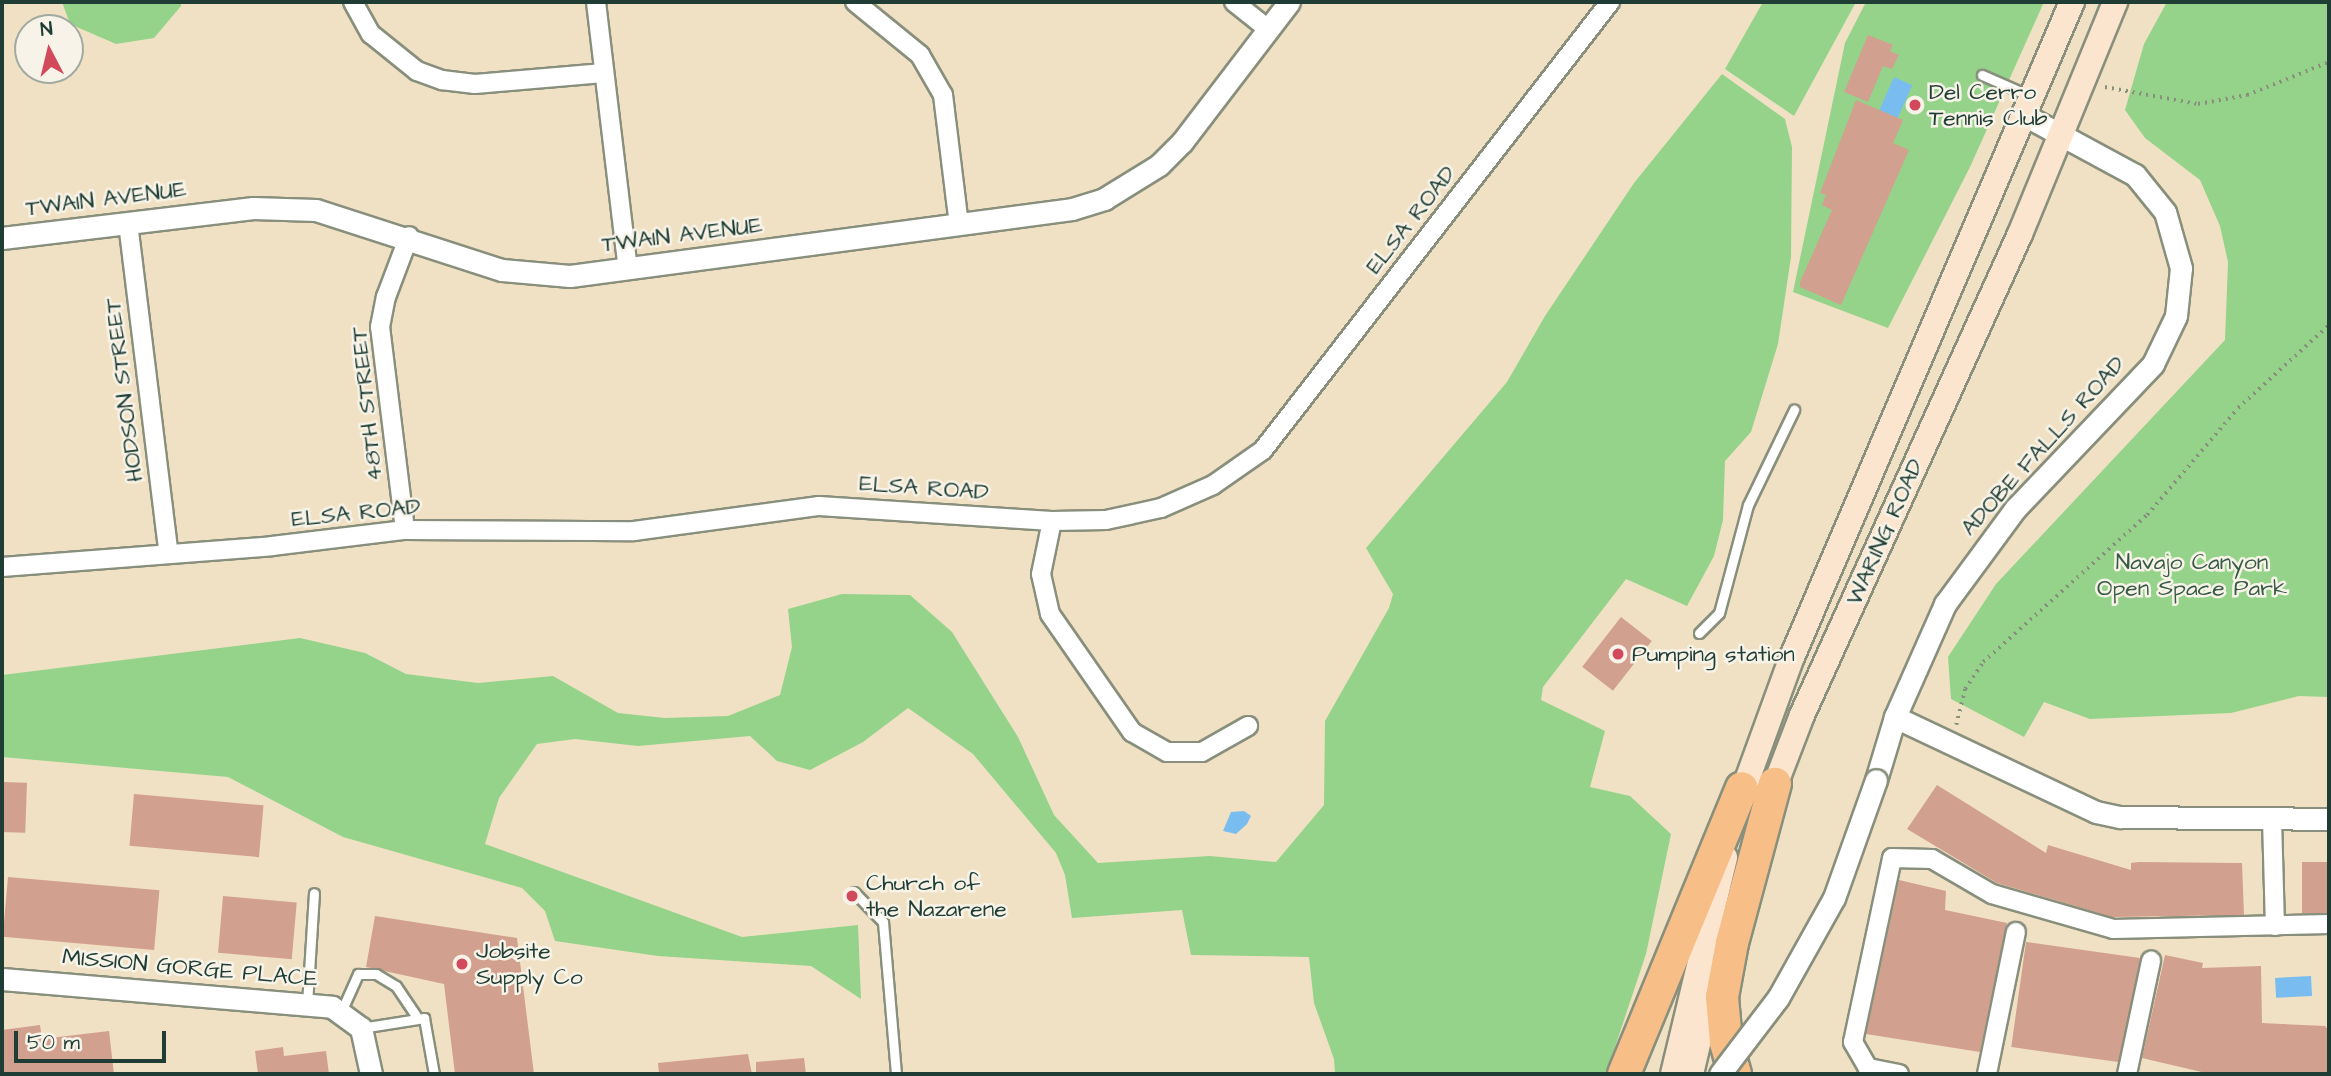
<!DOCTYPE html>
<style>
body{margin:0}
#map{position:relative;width:2331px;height:1076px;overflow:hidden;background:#f1e1c4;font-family:"Architects Daughter",sans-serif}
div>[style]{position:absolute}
.green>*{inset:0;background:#94d389}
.water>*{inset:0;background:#79bcef;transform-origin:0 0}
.building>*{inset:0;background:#d2a08e;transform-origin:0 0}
.path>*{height:3.5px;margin-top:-1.75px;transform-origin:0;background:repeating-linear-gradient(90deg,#888f7c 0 2px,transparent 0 7px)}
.roads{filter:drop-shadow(2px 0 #888f7c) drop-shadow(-2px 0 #888f7c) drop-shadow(0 2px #888f7c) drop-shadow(0 -2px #888f7c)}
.service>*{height:9px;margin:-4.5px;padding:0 4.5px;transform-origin:4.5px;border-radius:4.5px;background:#fff}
.minor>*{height:18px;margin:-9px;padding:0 9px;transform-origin:9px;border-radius:9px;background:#fff}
.tertiary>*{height:21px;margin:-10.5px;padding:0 10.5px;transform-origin:10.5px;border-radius:10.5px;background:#fff}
.secondary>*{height:24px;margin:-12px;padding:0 12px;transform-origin:12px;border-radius:12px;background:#fce5cf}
.motorway>*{height:32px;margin:-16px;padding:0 16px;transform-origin:16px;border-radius:16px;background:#f7be87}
.bridges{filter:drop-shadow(2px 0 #888f7c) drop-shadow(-2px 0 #888f7c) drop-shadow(0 2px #888f7c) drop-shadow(0 -2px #888f7c)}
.tertiary-bridge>*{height:21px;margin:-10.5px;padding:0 10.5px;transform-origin:10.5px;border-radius:10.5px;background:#fff}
.dots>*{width:19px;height:19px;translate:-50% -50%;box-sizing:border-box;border:4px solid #f7f3e8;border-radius:50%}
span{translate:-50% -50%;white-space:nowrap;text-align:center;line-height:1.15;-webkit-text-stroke:5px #f7f3e8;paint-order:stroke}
.poi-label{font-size:23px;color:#1f3d34}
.left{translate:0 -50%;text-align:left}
.street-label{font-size:23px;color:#1f3d34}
.park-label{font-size:23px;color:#365b45}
.frame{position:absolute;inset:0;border:4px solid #1f3d34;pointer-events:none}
.north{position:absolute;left:14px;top:14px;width:70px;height:70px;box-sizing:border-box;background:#f7f3e8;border:2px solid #a1aaa0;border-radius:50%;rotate:353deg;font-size:19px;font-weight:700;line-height:28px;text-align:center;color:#1f3d34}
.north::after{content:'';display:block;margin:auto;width:24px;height:32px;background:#d1495b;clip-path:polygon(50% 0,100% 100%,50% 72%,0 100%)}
.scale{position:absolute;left:14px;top:1031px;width:152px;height:32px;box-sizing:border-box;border:4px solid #1f3d34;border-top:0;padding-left:9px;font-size:21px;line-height:24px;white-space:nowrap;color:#1f3d34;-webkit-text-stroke:5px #f7f3e8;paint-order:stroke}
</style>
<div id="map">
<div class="green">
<i style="clip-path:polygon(62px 2px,181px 2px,181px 6px,154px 38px,116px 44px,70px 24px)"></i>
<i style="clip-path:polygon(1763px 2px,1856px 2px,1794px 116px,1725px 69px)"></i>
<i style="clip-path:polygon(1866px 2px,2044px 2px,1970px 167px,1888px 328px,1793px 292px,1845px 43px)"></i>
<i style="clip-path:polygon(2167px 2px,2329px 2px,2329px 697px,2299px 696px,2231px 713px,2090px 719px,2044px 702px,2024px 737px,1951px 699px,1948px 657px,1996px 584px,2225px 340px,2228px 262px,2220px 226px,2200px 180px,2145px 138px,2125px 110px,2144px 44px)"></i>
<i style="clip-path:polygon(1722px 74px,1785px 119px,1792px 147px,1791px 257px,1778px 344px,1751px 432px,1725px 461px,1723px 520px,1714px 556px,1687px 606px,1626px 579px,1543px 687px,1541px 700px,1605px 731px,1590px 787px,1630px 796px,1671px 834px,1646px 954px,1606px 1074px,1335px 1074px,1334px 1059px,1314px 1003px,1309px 957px,1191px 955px,1182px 910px,1072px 918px,1065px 875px,1056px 853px,973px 754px,908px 708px,863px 742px,810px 770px,777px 761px,750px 736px,638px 746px,575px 739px,537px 744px,499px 798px,485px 844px,742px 937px,858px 925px,861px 999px,811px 966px,658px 956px,555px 941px,545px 911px,522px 888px,343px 837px,228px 777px,2px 757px,2px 675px,300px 638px,365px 653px,406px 674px,478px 683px,553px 676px,618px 713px,665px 718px,728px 716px,780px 695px,792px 647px,788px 609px,842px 594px,910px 595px,952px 632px,1018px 737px,1054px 815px,1098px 863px,1210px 856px,1276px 862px,1324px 805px,1325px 721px,1389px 608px,1393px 594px,1366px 548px,1507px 382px,1545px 316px,1634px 183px)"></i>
</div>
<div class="water">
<i style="left:1894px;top:77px;width:20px;height:36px;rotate:24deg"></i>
<i style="clip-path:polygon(1244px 811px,1251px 816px,1247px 824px,1236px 834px,1223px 831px,1231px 812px)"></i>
<i style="left:2311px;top:976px;width:20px;height:36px;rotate:87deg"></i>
</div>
<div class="building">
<i style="clip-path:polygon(1868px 35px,1893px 45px,1890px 51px,1899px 55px,1892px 69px,1883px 66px,1868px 102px,1844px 92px)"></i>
<i style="clip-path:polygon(1856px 100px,1903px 120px,1893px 143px,1909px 150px,1841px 305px,1800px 287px,1800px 282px,1832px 210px,1822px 205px,1826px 195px,1820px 193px)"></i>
<i style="left:1621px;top:617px;width:39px;height:63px;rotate:38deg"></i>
<i style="left:2px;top:782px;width:25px;height:50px;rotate:2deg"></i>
<i style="clip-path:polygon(1937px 785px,2046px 853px,2048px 845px,2131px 870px,2131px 863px,2139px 862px,2242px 863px,2244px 915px,2112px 917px,1997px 883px,1907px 829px)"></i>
<i style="left:134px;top:794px;width:130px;height:52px;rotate:5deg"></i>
<i style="left:2329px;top:862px;width:51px;height:27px;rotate:90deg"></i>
<i style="left:8px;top:877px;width:152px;height:60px;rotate:5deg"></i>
<i style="clip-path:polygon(1899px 880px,1946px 891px,1945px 910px,2007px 923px,1980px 1052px,1866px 1034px)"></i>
<i style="left:223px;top:896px;width:74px;height:57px;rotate:5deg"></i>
<i style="clip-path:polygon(375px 916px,517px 938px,534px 1074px,455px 1074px,444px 984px,366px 967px)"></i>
<i style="left:2026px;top:942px;width:115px;height:106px;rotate:8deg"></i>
<i style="clip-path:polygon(2165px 955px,2203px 963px,2202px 968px,2261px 966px,2262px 1023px,2325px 1026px,2329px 1031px,2329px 1074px,2210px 1074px,2142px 1058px)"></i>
<i style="clip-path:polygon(40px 1025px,42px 1039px,109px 1031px,114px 1074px,2px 1074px,2px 1030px)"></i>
<i style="clip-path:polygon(283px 1047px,284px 1056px,326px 1051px,329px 1074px,258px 1074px,255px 1051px)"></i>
<i style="clip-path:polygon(748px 1054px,752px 1074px,659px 1074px,658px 1063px)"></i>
<i style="clip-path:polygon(804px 1058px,806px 1074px,756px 1074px,756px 1062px)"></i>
</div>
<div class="path">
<i style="left:2105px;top:87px;width:95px;rotate:10.4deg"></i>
<i style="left:2198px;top:104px;width:50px;rotate:-10.4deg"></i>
<i style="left:2247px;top:95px;width:88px;rotate:-21.9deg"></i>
<i style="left:1956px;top:725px;width:37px;rotate:-76deg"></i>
<i style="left:1965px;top:689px;width:32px;rotate:-56deg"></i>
<i style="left:1983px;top:662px;width:220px;rotate:-41.9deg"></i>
<i style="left:2147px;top:515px;width:140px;rotate:-49.6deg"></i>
<i style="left:2238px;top:408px;width:123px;rotate:-42.4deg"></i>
</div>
<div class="roads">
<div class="service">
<i style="left:1982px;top:75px;width:52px;rotate:23.6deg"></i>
<i style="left:1699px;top:633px;width:28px;rotate:-45deg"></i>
<i style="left:1719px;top:613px;width:112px;rotate:-75deg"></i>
<i style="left:1748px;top:505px;width:106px;rotate:-64.2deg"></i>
<i style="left:854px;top:892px;width:42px;rotate:46deg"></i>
<i style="left:883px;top:922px;width:153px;rotate:85.1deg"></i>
<i style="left:307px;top:1004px;width:111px;rotate:-86.4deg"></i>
<i style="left:341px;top:1012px;width:42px;rotate:-65.9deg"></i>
<i style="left:358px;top:974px;width:18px"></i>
<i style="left:376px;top:974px;width:23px;rotate:31deg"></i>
<i style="left:396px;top:986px;width:37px;rotate:56deg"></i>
<i style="left:361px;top:1028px;width:64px;rotate:-9deg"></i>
<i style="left:424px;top:1018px;width:57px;rotate:79.9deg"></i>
</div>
<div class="minor">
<i style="left:353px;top:2px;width:37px;rotate:61deg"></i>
<i style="left:371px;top:34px;width:59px;rotate:38.8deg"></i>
<i style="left:417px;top:71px;width:27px;rotate:20deg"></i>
<i style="left:442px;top:80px;width:33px;rotate:7deg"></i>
<i style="left:475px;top:84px;width:129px;rotate:-4.9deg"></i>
<i style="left:596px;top:2px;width:269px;rotate:83.2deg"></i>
<i style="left:855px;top:2px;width:84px;rotate:39.2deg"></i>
<i style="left:920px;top:55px;width:46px;rotate:60.1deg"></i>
<i style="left:943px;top:95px;width:131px;rotate:83deg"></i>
<i style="left:1234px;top:2px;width:43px;rotate:38.5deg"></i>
<i style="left:128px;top:223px;width:330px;rotate:83deg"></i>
<i style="left:1052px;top:521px;width:54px;rotate:101.7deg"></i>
<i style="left:1041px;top:574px;width:41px;rotate:77.3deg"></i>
<i style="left:1050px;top:614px;width:144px;rotate:55.2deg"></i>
<i style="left:1132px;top:732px;width:40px;rotate:29.7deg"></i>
<i style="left:1167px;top:752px;width:35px"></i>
<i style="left:1202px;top:752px;width:53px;rotate:-29.5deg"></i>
<i style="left:405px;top:530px;width:205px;rotate:-97deg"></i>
<i style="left:380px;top:327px;width:31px;rotate:-79deg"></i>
<i style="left:386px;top:297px;width:65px;rotate:-69.3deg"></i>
<i style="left:2px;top:567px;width:271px;rotate:-4.4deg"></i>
<i style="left:272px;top:546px;width:134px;rotate:-6.9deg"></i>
<i style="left:405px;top:530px;width:229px;rotate:0.3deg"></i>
<i style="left:634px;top:531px;width:187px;rotate:-7.7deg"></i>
<i style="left:819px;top:506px;width:233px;rotate:3.7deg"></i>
<i style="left:1052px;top:521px;width:54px;rotate:-1.1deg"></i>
<i style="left:1106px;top:520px;width:56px;rotate:-12.3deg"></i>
<i style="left:1161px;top:508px;width:57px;rotate:-23.9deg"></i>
<i style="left:1213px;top:485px;width:61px;rotate:-35deg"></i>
<i style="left:1263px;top:450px;width:567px;rotate:-52.24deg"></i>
<i style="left:2272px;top:819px;width:107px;rotate:88.4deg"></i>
<i style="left:1899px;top:1074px;width:32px;rotate:-169deg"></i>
<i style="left:1868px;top:1068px;width:30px;rotate:-120deg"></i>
<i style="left:1853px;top:1042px;width:188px;rotate:-78deg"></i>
<i style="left:1892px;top:858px;width:40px;rotate:1.4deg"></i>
<i style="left:1932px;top:859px;width:69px;rotate:30.3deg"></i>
<i style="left:1992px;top:894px;width:126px;rotate:16.1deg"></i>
<i style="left:2113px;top:929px;width:216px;rotate:-1.3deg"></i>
<i style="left:1987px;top:1074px;width:145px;rotate:-78.5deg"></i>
<i style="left:2127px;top:1074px;width:116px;rotate:-78deg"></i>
</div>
<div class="tertiary">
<i style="left:2px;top:238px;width:253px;rotate:-6.8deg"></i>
<i style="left:253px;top:208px;width:63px;rotate:1.8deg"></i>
<i style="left:316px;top:210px;width:195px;rotate:17.9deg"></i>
<i style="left:502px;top:270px;width:68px;rotate:5deg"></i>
<i style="left:570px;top:276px;width:506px;rotate:-7.6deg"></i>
<i style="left:1072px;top:209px;width:34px;rotate:-17deg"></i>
<i style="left:1104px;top:199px;width:65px;rotate:-31.7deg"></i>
<i style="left:1159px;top:165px;width:33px;rotate:-45deg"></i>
<i style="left:1182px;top:142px;width:176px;rotate:-52.6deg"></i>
<i style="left:1895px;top:717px;width:222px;rotate:25.3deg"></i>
<i style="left:2096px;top:812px;width:25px;rotate:12deg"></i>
<i style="left:2120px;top:817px;width:209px;rotate:0.5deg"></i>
<i style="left:1876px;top:780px;width:66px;rotate:-73.2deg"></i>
<i style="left:1895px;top:717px;width:124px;rotate:-66.1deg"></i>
<i style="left:1945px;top:604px;width:118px;rotate:-53.6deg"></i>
<i style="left:2015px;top:509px;width:200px;rotate:-46.4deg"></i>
<i style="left:2153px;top:364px;width:53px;rotate:-64.4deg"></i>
<i style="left:2176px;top:316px;width:48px;rotate:-84.1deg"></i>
<i style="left:2181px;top:268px;width:58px;rotate:-105.9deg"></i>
<i style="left:2165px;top:212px;width:48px;rotate:-129deg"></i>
<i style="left:2135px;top:175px;width:126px;rotate:-151.6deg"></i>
<i style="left:2px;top:979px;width:331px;rotate:4.8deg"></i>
<i style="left:332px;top:1007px;width:36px;rotate:36deg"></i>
<i style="left:361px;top:1028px;width:47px;rotate:77.7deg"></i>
</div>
<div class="secondary">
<i style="left:1769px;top:801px;width:92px;rotate:-69deg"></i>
<i style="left:1802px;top:715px;width:528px;rotate:-65.62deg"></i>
<i style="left:2020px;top:234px;width:251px;rotate:-67.7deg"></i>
<i style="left:1738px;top:805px;width:158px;rotate:-70deg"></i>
<i style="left:1792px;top:657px;width:712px;rotate:-66.85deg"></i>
<i style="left:1673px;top:1074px;width:223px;rotate:-76.5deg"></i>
<i style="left:1691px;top:1074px;width:105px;rotate:-76.8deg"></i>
</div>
<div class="motorway">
<i style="left:1624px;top:1074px;width:309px;rotate:-67.6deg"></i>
<i style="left:1735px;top:1074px;width:33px;rotate:-106deg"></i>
<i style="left:1726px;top:1042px;width:45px;rotate:-95.1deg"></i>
<i style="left:1722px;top:997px;width:55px;rotate:-79.5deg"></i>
<i style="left:1732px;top:943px;width:165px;rotate:-74.9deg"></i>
</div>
</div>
<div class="bridges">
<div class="tertiary-bridge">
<i style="left:1720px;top:1074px;width:96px;rotate:-52.7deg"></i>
<i style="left:1778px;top:998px;width:115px;rotate:-60.8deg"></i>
<i style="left:1834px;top:898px;width:125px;rotate:-70.4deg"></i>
</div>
</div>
<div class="dots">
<i style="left:1915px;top:105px;background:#d1495b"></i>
<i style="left:1618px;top:654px;background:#d1495b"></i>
<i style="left:852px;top:896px;background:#d1495b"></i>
<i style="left:462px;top:964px;background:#d1495b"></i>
</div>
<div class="poi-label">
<span class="left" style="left:1929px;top:105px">Del Cerro<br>Tennis Club</span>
<span class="left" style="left:1632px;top:654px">Pumping station</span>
<span class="left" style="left:866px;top:896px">Church of<br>the Nazarene</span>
<span class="left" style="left:476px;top:964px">Jobsite<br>Supply Co</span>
</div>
<div class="street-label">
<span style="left:106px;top:199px;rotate:-7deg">TWAIN AVENUE</span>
<span style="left:1411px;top:220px;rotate:-52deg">ELSA ROAD</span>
<span style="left:682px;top:235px;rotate:-7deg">TWAIN AVENUE</span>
<span style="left:124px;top:390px;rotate:-97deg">HODSON STREET</span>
<span style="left:367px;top:404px;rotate:-96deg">48TH STREET</span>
<span style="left:2043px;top:446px;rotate:-48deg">ADOBE FALLS ROAD</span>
<span style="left:924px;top:488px;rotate:4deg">ELSA ROAD</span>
<span style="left:356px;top:513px;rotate:-6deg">ELSA ROAD</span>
<span style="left:1885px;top:532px;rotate:-66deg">WARING ROAD</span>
<span style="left:190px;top:968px;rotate:5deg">MISSION GORGE PLACE</span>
</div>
<div class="park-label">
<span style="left:2192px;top:575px">Navajo Canyon<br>Open Space Park</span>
</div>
<div class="frame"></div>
<div class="north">N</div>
<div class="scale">50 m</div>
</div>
